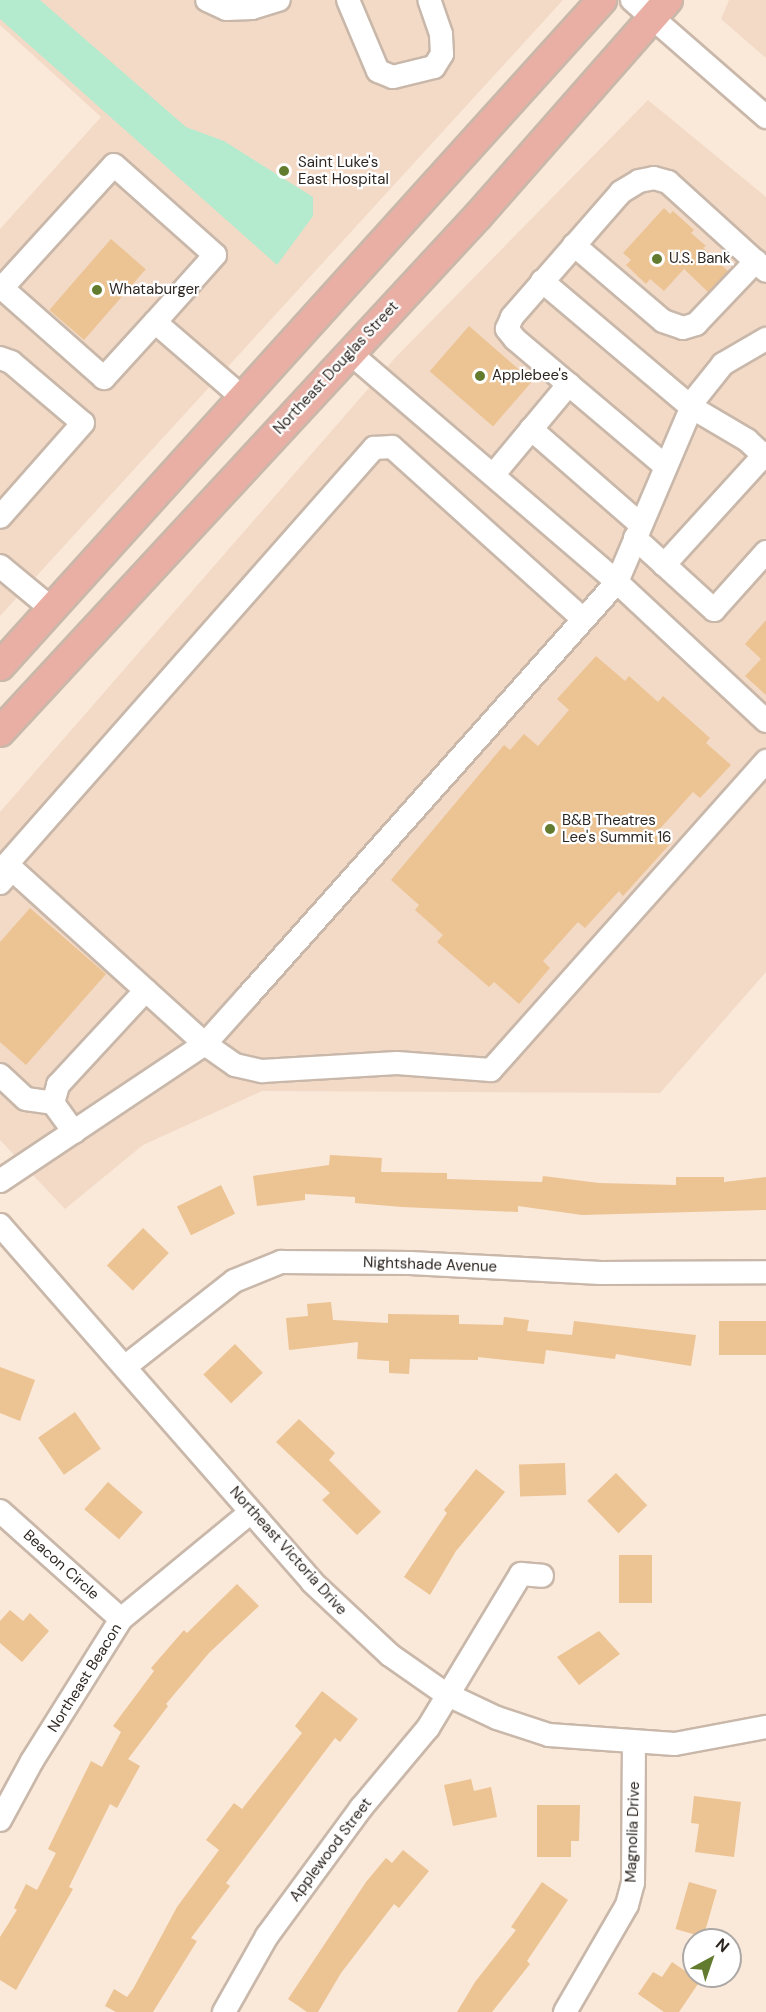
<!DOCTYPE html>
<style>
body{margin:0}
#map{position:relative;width:766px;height:2012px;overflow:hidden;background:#fae8d9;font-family:"DM Sans",sans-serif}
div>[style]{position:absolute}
.built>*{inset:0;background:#f3dac7}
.green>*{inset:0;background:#b4eacd}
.building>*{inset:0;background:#ecc392;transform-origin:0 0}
.roads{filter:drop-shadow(2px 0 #c9b8aa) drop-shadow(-2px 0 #c9b8aa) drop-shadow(0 2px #c9b8aa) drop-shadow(0 -2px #c9b8aa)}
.minor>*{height:22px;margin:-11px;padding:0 11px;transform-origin:11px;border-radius:11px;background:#fff}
.major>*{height:28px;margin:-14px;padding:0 14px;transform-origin:14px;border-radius:14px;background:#e9afa5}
.dots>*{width:16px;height:16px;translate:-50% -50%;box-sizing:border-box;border:3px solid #fff;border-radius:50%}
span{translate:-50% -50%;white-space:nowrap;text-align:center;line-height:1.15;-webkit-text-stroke:4.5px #fff;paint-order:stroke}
.poi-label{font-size:15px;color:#2d2621}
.left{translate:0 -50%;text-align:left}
.street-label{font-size:15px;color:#2d2621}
.north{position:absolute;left:682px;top:1928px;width:60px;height:60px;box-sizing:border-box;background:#fff;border:2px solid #aba8a6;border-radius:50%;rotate:40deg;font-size:16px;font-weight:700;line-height:24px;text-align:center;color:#2d2621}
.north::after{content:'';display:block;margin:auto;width:21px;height:27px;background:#637b2e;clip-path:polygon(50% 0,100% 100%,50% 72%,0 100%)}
</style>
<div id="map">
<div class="built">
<i style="clip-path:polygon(0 0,563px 0,0 616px,0 229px,101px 117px,0 25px)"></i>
<i style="clip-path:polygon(729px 0,766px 0,766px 58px,721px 19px)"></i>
<i style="clip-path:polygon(648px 100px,766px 197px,766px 972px,660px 1093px,262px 1091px,143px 1145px,65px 1209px,0 1140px,0 812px,395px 358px)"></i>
</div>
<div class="green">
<i style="clip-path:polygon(0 0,40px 0,186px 127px,224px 141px,313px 197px,313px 216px,277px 265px,0 19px)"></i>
</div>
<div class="building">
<i style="clip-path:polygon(664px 208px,670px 214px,673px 211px,694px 230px,691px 233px,706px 246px,703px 248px,728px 271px,708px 292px,684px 269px,664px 291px,650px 279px,646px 284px,626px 265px,631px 260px,623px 253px)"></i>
<i style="left:111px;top:239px;width:46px;height:94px;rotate:41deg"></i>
<i style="left:469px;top:326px;width:84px;height:60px;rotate:41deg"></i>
<i style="clip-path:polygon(766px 620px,766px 695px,745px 676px,761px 659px,745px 644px)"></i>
<i style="clip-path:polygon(596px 656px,625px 681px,629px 676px,658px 702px,663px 696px,710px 738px,706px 743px,731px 765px,700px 798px,693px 792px,657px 832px,670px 844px,623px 896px,619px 891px,585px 928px,578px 922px,543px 961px,550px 968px,519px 1004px,494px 982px,489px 987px,437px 942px,443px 935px,415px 910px,419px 905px,391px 880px,504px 745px,510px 750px,524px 734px,538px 746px,569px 710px,557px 699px)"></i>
<i style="clip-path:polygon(30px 908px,106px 974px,26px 1065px,0 1042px,0 942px)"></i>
<i style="clip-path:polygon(330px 1155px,382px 1158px,381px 1172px,447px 1173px,447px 1179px,542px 1182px,543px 1176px,599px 1183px,676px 1185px,676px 1177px,724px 1177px,724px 1182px,766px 1177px,766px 1210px,582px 1215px,518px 1206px,518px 1212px,402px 1207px,355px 1203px,355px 1197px,305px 1194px,305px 1200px,257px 1206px,253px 1176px,329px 1165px)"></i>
<i style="left:221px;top:1185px;width:32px;height:49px;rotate:64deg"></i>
<i style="left:143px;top:1228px;width:36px;height:52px;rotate:44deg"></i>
<i style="clip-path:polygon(331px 1302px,333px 1320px,388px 1323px,388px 1314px,459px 1315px,459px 1324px,503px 1325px,504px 1317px,529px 1320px,527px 1331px,572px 1335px,574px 1321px,696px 1335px,691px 1366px,616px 1354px,615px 1359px,546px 1350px,544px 1364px,478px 1357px,478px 1360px,410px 1359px,409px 1374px,389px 1373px,389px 1361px,357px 1359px,358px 1342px,289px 1350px,286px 1318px,308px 1316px,307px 1304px)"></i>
<i style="left:766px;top:1321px;width:34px;height:47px;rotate:90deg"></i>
<i style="left:235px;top:1344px;width:40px;height:44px;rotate:46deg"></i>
<i style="clip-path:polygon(0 1367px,35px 1380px,20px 1421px,0 1413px)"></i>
<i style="left:75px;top:1412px;width:45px;height:45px;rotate:55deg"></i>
<i style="clip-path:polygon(299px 1419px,335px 1453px,329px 1460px,381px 1512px,357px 1535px,322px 1500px,330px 1493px,276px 1442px)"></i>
<i style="left:565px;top:1463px;width:32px;height:46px;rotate:88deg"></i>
<i style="clip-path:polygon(476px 1469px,505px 1492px,456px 1551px,430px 1595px,404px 1577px,447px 1513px,444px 1510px)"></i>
<i style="left:616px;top:1473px;width:45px;height:40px;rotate:46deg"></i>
<i style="left:108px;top:1482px;width:46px;height:36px;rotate:41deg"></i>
<i style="left:619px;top:1555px;width:33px;height:48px"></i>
<i style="clip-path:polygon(237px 1584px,259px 1606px,209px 1653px,166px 1704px,168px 1706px,128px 1759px,140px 1766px,117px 1808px,110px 1804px,69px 1887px,73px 1889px,16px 1990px,0 1980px,0 1937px,17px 1910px,14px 1908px,26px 1884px,37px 1890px,56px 1853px,48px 1849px,91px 1761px,102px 1767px,121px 1732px,113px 1726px,154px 1671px,151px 1668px,184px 1630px,187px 1633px)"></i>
<i style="clip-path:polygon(10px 1610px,23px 1621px,30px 1613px,49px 1631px,22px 1662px,0 1643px,0 1621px)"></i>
<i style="clip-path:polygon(599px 1631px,620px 1654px,579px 1685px,557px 1657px)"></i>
<i style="clip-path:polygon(322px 1691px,358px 1719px,340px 1742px,335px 1738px,226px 1883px,230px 1886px,191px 1938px,197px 1941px,153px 2012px,116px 2012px,105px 2006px,114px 1989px,127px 1997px,133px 1989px,177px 1907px,219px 1850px,206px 1840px,234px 1803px,242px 1809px,302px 1733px,295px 1726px)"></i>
<i style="clip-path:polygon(471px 1779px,474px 1791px,491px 1787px,497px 1817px,453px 1826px,444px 1785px)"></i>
<i style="clip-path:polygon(694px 1796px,741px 1802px,734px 1857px,695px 1852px,699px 1824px,691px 1823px)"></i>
<i style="clip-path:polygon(537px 1805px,580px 1805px,579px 1841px,571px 1841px,571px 1857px,537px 1857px)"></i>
<i style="clip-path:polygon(403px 1850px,429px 1871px,399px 1908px,394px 1904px,341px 1973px,318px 2012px,307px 2012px,288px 1999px,366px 1882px,386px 1858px,392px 1863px)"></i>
<i style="clip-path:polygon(542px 1882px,568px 1900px,527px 1961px,530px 1964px,492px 2012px,457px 2012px,475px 1982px,516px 1930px,511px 1927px)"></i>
<i style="left:689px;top:1882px;width:29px;height:49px;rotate:16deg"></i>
<i style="clip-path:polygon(672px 1962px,700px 1981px,679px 2012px,664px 2012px,638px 1994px,653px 1972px,662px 1977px)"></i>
</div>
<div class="roads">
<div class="minor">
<i style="left:207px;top:0;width:21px;rotate:25deg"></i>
<i style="left:226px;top:9px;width:26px;rotate:-2deg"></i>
<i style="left:252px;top:8px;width:28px;rotate:-17deg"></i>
<i style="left:348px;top:0;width:77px;rotate:67.1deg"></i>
<i style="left:378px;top:71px;width:16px;rotate:22deg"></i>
<i style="left:393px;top:77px;width:42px;rotate:-13.7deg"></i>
<i style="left:434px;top:67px;width:15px;rotate:-58deg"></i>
<i style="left:442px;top:54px;width:20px;rotate:-93deg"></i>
<i style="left:441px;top:34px;width:36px;rotate:-109deg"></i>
<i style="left:632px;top:0;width:178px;rotate:41.1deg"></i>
<i style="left:574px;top:245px;width:117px;rotate:40.5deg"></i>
<i style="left:663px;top:321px;width:21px;rotate:19deg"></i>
<i style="left:683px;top:328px;width:14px;rotate:-17deg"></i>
<i style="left:696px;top:324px;width:87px;rotate:-46.4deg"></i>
<i style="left:542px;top:281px;width:195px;rotate:40.2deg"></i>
<i style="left:691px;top:407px;width:65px;rotate:30.5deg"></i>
<i style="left:747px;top:440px;width:26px;rotate:43deg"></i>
<i style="left:155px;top:322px;width:76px;rotate:132.3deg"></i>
<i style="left:104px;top:378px;width:136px;rotate:-138.6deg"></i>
<i style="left:2px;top:288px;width:166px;rotate:-47.7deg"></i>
<i style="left:114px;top:165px;width:135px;rotate:41.7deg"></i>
<i style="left:215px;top:255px;width:90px;rotate:131.8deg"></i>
<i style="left:155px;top:322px;width:115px;rotate:40.8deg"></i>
<i style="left:350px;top:353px;width:352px;rotate:40.6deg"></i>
<i style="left:617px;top:582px;width:204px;rotate:43deg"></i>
<i style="left:0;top:358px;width:12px;rotate:20deg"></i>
<i style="left:11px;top:362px;width:94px;rotate:40.3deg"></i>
<i style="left:83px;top:423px;width:125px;rotate:131.4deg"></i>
<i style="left:531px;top:429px;width:145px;rotate:41.1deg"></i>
<i style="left:664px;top:465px;width:195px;rotate:-139.8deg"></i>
<i style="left:515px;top:339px;width:13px;rotate:-129deg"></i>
<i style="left:507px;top:329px;width:13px;rotate:-67deg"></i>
<i style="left:512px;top:317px;width:166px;rotate:-48.9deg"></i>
<i style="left:621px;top:192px;width:21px;rotate:-31deg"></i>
<i style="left:639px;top:181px;width:15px;rotate:-11deg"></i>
<i style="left:654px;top:178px;width:15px;rotate:16deg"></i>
<i style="left:668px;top:182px;width:132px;rotate:42.2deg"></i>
<i style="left:494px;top:474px;width:117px;rotate:-50.2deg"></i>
<i style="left:635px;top:538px;width:107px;rotate:42.3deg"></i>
<i style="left:714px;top:610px;width:78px;rotate:-48.1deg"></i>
<i style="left:664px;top:565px;width:151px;rotate:-47.7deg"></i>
<i style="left:0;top:566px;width:67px;rotate:39.6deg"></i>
<i style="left:7px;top:864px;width:555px;rotate:-48.58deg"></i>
<i style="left:374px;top:448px;width:18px;rotate:-3deg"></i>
<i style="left:392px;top:447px;width:257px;rotate:42deg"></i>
<i style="left:0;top:883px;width:18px;rotate:-49deg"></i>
<i style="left:12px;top:869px;width:261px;rotate:42.2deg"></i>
<i style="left:205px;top:1044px;width:37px;rotate:35deg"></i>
<i style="left:235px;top:1065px;width:28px;rotate:13deg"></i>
<i style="left:262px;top:1071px;width:135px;rotate:-3.4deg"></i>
<i style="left:397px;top:1063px;width:94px;rotate:4.3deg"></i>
<i style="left:491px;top:1070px;width:414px;rotate:-48.3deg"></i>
<i style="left:0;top:1075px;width:35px;rotate:43deg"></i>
<i style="left:26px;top:1099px;width:27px;rotate:8deg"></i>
<i style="left:53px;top:1103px;width:36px;rotate:54deg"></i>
<i style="left:53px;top:1103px;width:19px;rotate:-74deg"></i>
<i style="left:58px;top:1085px;width:129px;rotate:-47.2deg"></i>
<i style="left:0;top:1181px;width:247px;rotate:-33.8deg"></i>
<i style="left:205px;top:1044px;width:63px;rotate:-48.2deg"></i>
<i style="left:247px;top:997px;width:556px;rotate:-48.28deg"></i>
<i style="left:617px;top:582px;width:199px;rotate:-66.9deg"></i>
<i style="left:695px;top:399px;width:45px;rotate:-51.3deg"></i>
<i style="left:723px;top:364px;width:50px;rotate:-30.2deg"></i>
<i style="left:0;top:1225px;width:474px;rotate:48.8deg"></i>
<i style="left:312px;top:1582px;width:107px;rotate:43.1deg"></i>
<i style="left:390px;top:1655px;width:68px;rotate:34.9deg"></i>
<i style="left:446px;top:1694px;width:56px;rotate:25.2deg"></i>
<i style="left:497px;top:1718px;width:55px;rotate:18.1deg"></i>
<i style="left:549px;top:1735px;width:126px;rotate:4.1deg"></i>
<i style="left:675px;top:1744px;width:93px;rotate:-10.6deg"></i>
<i style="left:126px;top:1366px;width:137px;rotate:-38.2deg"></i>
<i style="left:234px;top:1281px;width:51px;rotate:-22deg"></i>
<i style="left:281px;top:1262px;width:129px;rotate:0.4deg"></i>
<i style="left:410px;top:1263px;width:191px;rotate:3deg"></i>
<i style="left:601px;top:1273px;width:165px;rotate:-0.3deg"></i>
<i style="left:0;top:1511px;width:162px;rotate:41.8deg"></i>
<i style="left:0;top:1820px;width:67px;rotate:-61.5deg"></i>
<i style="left:32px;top:1761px;width:168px;rotate:-57.9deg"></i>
<i style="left:121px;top:1619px;width:168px;rotate:-39.5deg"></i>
<i style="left:224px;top:2012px;width:87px;rotate:-60.5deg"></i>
<i style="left:267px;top:1936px;width:159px;rotate:-53.7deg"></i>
<i style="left:361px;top:1808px;width:104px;rotate:-50.1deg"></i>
<i style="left:428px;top:1728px;width:180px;rotate:-58.9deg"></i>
<i style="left:521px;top:1574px;width:21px;rotate:5deg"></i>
<i style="left:565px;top:2012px;width:124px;rotate:-59.9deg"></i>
<i style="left:627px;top:1905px;width:23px;rotate:-75deg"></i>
<i style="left:633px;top:1883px;width:141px;rotate:-89.6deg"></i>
</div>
<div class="major">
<i style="left:0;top:666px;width:898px;rotate:-47.89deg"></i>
<i style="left:0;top:732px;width:703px;rotate:-47.19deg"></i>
<i style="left:478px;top:216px;width:288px;rotate:-48.7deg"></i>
</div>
</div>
<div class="dots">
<i style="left:284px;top:171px;background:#637b2e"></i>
<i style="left:657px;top:259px;background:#637b2e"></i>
<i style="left:97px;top:290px;background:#637b2e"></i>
<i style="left:480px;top:376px;background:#637b2e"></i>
<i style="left:550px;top:829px;background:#637b2e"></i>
</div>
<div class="poi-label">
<span class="left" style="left:298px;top:171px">Saint Luke's<br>East Hospital</span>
<span class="left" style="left:669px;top:259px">U.S. Bank</span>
<span class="left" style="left:109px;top:290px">Whataburger</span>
<span class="left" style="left:492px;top:376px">Applebee's</span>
<span class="left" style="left:562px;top:829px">B&amp;B Theatres<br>Lee's Summit 16</span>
</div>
<div class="street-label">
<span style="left:336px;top:368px;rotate:-47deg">Northeast Douglas Street</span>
<span style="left:430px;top:1265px;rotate:2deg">Nightshade Avenue</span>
<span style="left:288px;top:1551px;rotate:48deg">Northeast Victoria Drive</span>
<span style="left:61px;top:1565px;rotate:42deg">Beacon Circle</span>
<span style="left:85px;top:1678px;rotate:-58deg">Northeast Beacon</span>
<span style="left:633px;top:1832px;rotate:-88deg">Magnolia Drive</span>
<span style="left:331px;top:1850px;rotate:-53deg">Applewood Street</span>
</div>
<div class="north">N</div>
</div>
